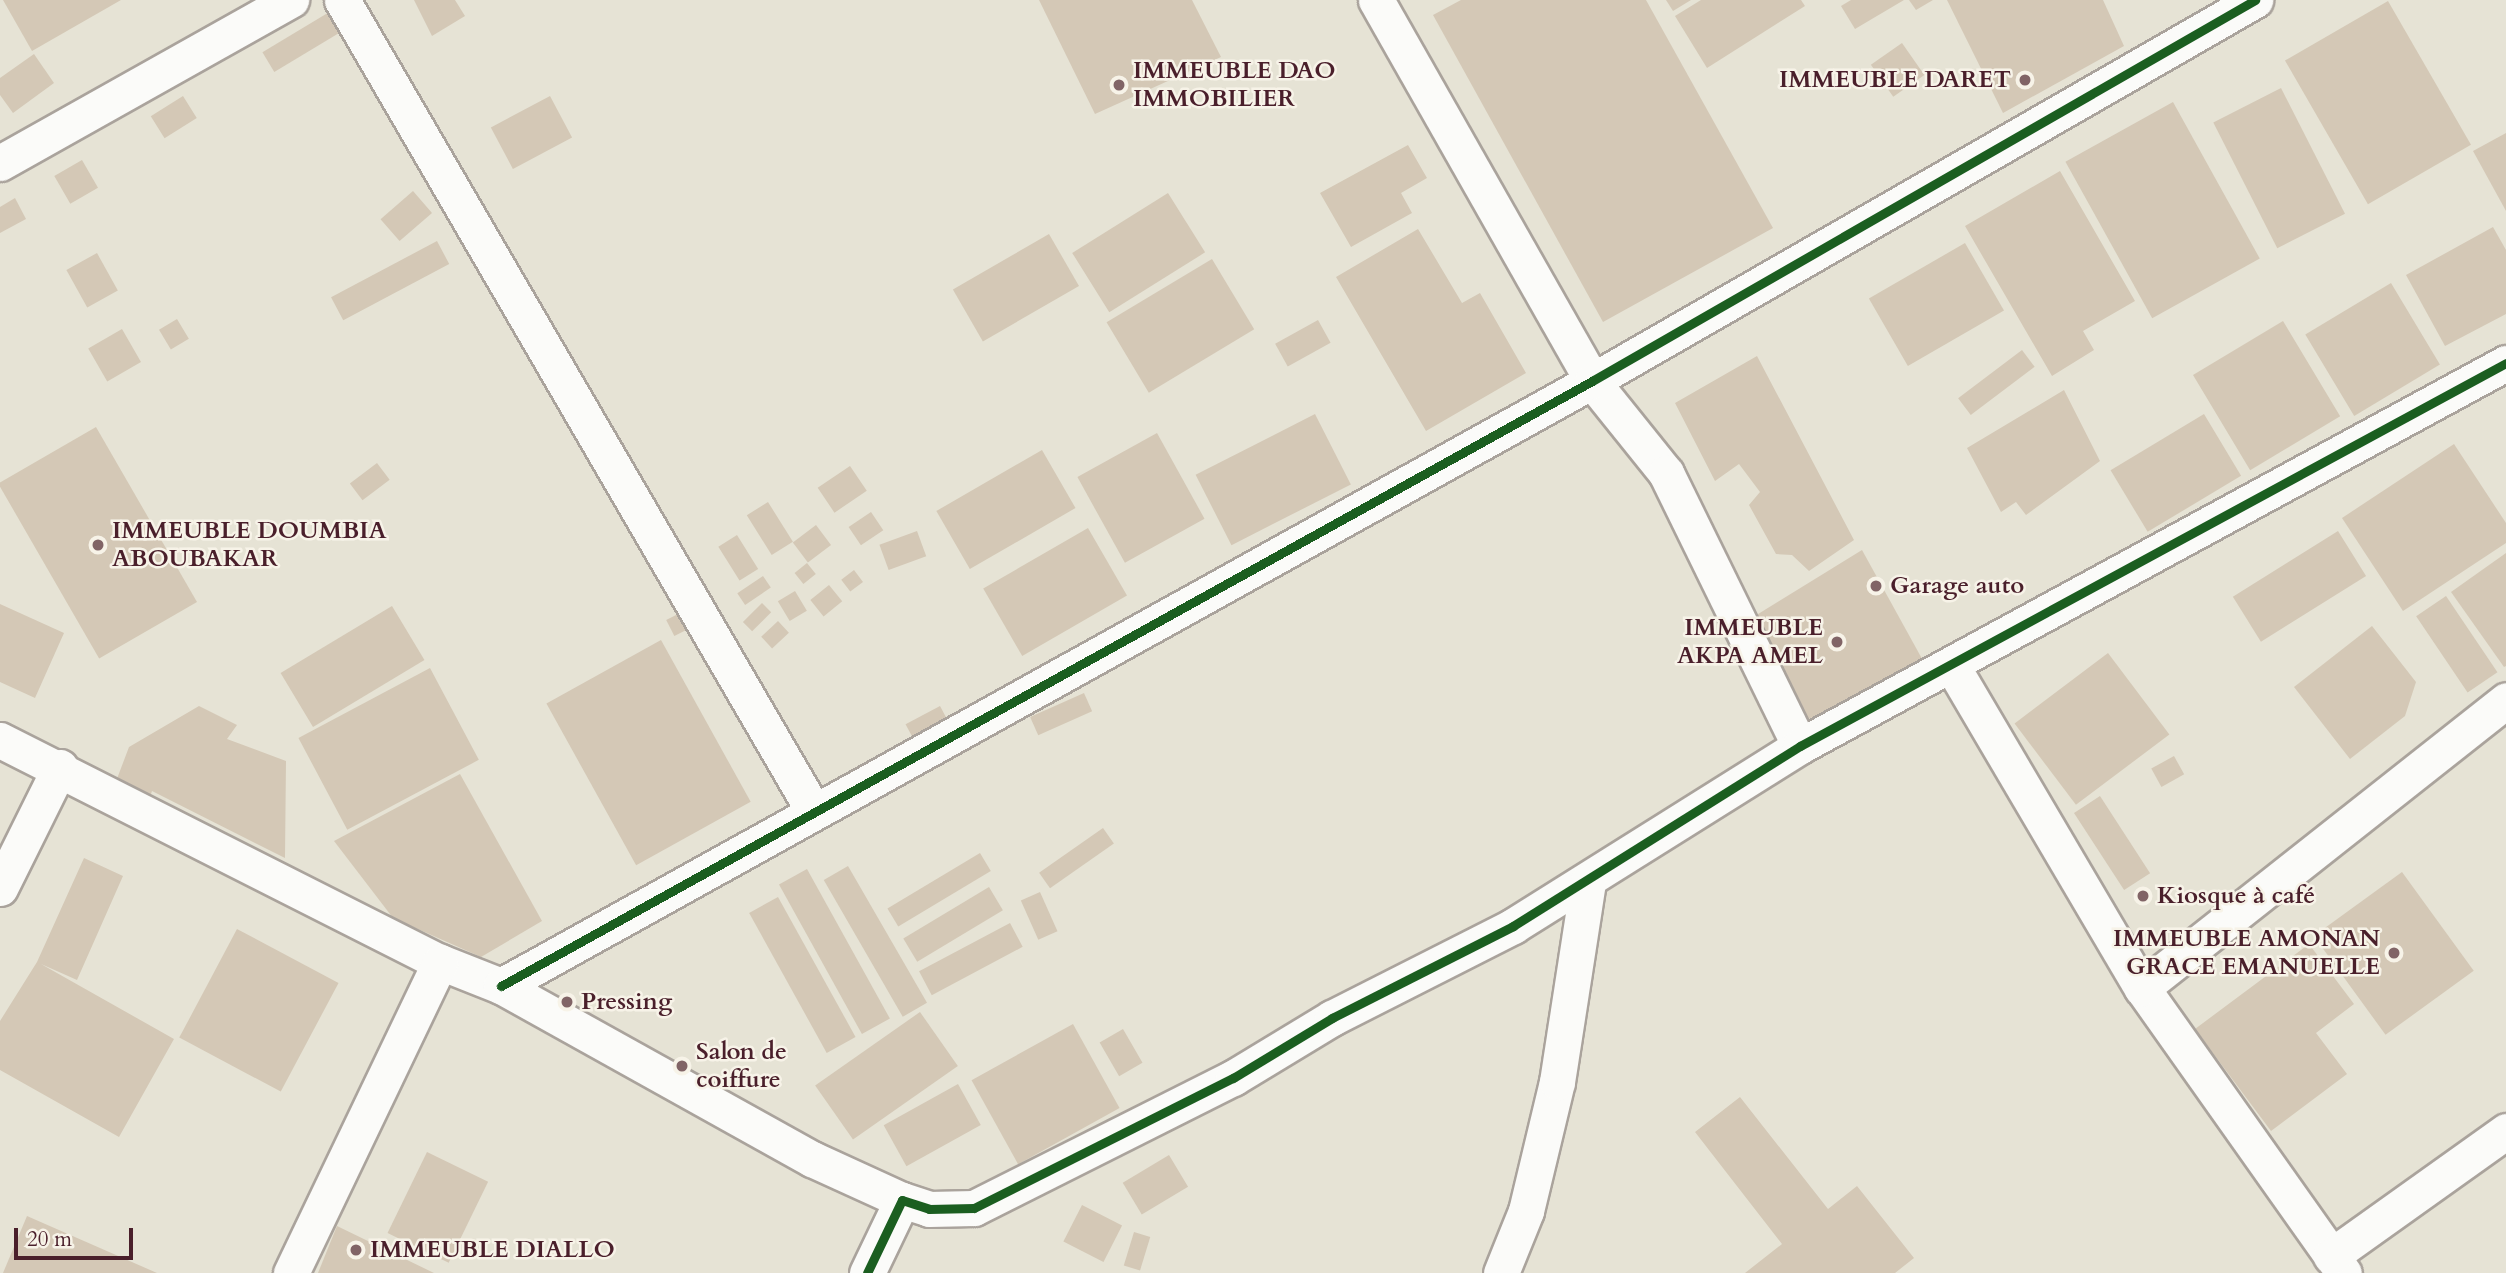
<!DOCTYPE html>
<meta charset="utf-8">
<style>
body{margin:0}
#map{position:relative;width:2506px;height:1273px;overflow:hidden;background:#e6e3d5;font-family:Cardo,serif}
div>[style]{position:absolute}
.building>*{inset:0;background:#d4c8b6;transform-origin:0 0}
.roads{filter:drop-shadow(2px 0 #aaa39c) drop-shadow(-2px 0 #aaa39c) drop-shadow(0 2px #aaa39c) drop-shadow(0 -2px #aaa39c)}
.street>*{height:35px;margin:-17.5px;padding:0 17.5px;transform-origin:17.5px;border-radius:17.5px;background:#fbfbf9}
.cycleway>*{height:9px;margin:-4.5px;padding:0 4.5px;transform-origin:4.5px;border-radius:4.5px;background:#1b5e20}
.dots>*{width:19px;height:19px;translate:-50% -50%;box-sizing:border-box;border:4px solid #f7f3e8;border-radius:50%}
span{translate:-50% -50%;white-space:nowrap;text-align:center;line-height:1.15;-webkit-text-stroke:5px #f7f3e8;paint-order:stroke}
.poi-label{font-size:24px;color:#4a1f2b;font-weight:700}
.left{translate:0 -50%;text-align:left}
.right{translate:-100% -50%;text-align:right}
.scale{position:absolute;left:14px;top:1228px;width:119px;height:32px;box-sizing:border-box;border:4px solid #4a1f2b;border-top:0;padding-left:9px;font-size:21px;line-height:24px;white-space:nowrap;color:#4a1f2b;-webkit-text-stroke:5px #f7f3e8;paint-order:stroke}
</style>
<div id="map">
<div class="building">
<i style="clip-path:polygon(3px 0,121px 0,32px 51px)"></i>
<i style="clip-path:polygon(414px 0,455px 0,465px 16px,432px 36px)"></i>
<i style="clip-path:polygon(1039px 0,1192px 0,1221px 57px,1095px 114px)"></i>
<i style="clip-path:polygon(1461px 0,1646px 0,1773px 228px,1603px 322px,1433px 15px)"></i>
<i style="clip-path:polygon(1666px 0,1691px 0,1673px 11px)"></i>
<i style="clip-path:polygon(1701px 0,1801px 0,1805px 6px,1707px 68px,1675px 16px)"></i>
<i style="clip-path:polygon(1851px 0,1904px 0,1855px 29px,1841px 6px)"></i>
<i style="clip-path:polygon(1909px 0,1933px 0,1916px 10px)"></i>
<i style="clip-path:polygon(1947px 0,2103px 0,2124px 46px,2003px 113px)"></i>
<i style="left:2388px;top:1px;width:166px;height:119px;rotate:60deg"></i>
<i style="left:331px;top:11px;width:23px;height:80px;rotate:59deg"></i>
<i style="left:1902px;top:43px;width:39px;height:38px;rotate:55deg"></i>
<i style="clip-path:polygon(34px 54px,54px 83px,13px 113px,0 95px,0 78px)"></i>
<i style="left:2281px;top:88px;width:141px;height:76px;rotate:63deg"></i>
<i style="left:183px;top:96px;width:26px;height:38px;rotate:58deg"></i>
<i style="left:550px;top:96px;width:47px;height:67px;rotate:62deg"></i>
<i style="left:2173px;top:102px;width:179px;height:123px;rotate:61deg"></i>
<i style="clip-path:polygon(2506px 133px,2506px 211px,2473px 151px)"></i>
<i style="clip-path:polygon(1408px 145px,1427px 178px,1401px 193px,1412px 213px,1351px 247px,1320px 193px)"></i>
<i style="left:82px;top:160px;width:32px;height:32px;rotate:60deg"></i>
<i style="clip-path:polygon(2060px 171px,2135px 301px,2083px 331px,2094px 350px,2052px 376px,1965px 226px)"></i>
<i style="left:413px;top:191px;width:29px;height:43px;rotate:49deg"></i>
<i style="left:1168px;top:193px;width:70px;height:113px;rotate:58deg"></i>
<i style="clip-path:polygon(15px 198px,26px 219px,0 233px,0 207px)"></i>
<i style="clip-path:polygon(2493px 227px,2506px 250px,2506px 314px,2445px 346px,2406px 275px)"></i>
<i style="clip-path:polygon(1418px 229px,1462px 303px,1480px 293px,1526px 373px,1426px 431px,1336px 277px)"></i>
<i style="left:1049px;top:234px;width:60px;height:111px;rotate:60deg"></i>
<i style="left:437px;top:241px;width:26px;height:120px;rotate:62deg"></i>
<i style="left:1965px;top:243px;width:78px;height:111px;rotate:60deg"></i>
<i style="left:97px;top:253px;width:43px;height:35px;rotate:61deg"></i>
<i style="left:1212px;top:259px;width:82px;height:123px;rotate:59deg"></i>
<i style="left:2391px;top:283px;width:95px;height:100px;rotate:59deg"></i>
<i style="left:177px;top:319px;width:23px;height:21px;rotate:59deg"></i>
<i style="left:1318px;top:320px;width:26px;height:49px;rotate:61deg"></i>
<i style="left:2283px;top:321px;width:111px;height:105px;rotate:59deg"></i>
<i style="left:122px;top:329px;width:38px;height:39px;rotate:60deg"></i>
<i style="left:2022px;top:350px;width:21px;height:80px;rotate:53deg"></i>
<i style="clip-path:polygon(1757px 356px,1854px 540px,1809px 571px,1792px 555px,1776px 554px,1749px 505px,1760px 492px,1739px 464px,1715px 481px,1675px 403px)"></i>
<i style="clip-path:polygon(2064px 390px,2100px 461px,2026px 515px,2016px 502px,2001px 512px,1967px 448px)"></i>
<i style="left:1315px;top:414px;width:79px;height:134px;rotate:63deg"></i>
<i style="left:2204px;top:414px;width:72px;height:109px;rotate:59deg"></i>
<i style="left:96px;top:427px;width:202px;height:113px;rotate:60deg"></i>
<i style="left:1157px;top:433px;width:98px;height:91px;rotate:61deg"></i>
<i style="clip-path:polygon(2454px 444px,2506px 523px,2506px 543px,2403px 611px,2342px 518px)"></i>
<i style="left:1042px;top:450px;width:67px;height:122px;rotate:60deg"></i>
<i style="left:377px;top:463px;width:21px;height:34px;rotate:53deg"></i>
<i style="left:850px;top:466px;width:30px;height:39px;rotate:56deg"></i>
<i style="left:768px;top:502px;width:47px;height:25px;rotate:58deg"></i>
<i style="left:871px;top:512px;width:22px;height:27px;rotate:56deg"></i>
<i style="left:816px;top:525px;width:25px;height:29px;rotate:53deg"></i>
<i style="left:1088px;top:528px;width:78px;height:121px;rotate:60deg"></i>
<i style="left:917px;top:531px;width:27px;height:40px;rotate:70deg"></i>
<i style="left:2338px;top:531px;width:53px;height:124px;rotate:58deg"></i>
<i style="left:737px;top:535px;width:40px;height:22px;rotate:58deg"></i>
<i style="clip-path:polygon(1862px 550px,1926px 666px,1802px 722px,1750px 619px)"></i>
<i style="clip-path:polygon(2506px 553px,2506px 666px,2504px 667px,2451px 592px)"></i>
<i style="left:807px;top:563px;width:14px;height:16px;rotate:51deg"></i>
<i style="left:854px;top:570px;width:15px;height:16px;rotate:53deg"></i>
<i style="left:763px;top:576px;width:14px;height:31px;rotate:56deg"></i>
<i style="left:829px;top:585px;width:21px;height:24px;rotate:51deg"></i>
<i style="left:795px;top:591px;width:23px;height:20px;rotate:59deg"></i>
<i style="left:2446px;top:596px;width:92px;height:36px;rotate:56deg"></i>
<i style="left:762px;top:603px;width:13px;height:27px;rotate:45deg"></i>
<i style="clip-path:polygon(0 604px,64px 633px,35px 698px,0 682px)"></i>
<i style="left:392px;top:606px;width:63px;height:130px;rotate:59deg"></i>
<i style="left:684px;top:611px;width:18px;height:20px;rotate:63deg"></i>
<i style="left:778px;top:621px;width:16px;height:23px;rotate:47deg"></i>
<i style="clip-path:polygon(2372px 626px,2416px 682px,2405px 716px,2350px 759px,2294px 687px)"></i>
<i style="left:661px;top:640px;width:185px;height:131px;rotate:61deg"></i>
<i style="left:2108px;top:653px;width:102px;height:117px;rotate:53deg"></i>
<i style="left:430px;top:668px;width:104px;height:149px;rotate:62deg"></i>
<i style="left:1084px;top:693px;width:20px;height:59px;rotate:66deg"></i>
<i style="clip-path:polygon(199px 706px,237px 725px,227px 739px,286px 761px,285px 858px,152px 791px,149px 800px,115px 784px,129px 747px)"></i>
<i style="left:940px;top:706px;width:19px;height:39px;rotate:62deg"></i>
<i style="left:2174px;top:756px;width:21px;height:26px;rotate:61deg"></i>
<i style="clip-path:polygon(460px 774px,542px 921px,481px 957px,393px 918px,334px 841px)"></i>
<i style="left:2100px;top:796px;width:92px;height:31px;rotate:57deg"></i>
<i style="left:1103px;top:828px;width:19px;height:78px;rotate:55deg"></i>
<i style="left:980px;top:853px;width:21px;height:108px;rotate:59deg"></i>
<i style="clip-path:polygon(84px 858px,123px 876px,77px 980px,41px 964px,174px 1039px,119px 1137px,0 1070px,0 1021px,37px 962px)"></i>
<i style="left:848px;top:866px;width:158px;height:28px;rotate:60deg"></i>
<i style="left:807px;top:869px;width:171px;height:32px;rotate:61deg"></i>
<i style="left:2402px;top:872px;width:122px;height:109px;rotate:54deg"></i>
<i style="left:989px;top:887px;width:27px;height:100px;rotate:59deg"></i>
<i style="left:1040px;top:892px;width:43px;height:21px;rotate:66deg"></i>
<i style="left:778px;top:897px;width:160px;height:33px;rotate:61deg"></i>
<i style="left:1010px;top:923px;width:27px;height:103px;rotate:62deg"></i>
<i style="left:237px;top:929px;width:115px;height:123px;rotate:28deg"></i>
<i style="clip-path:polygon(2309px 944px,2354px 1004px,2316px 1033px,2347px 1074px,2271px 1131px,2195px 1029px)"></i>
<i style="left:920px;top:1012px;width:66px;height:128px;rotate:55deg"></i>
<i style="left:1073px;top:1024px;width:96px;height:116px;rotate:61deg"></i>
<i style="left:1123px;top:1029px;width:39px;height:27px;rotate:60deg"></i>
<i style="left:958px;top:1084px;width:47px;height:85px;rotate:61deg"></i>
<i style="clip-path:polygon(1740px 1097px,1828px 1209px,1857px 1186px,1914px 1258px,1895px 1273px,1745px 1273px,1782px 1244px,1695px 1132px)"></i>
<i style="left:427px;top:1152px;width:68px;height:90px;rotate:26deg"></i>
<i style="left:1169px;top:1155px;width:37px;height:54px;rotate:59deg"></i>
<i style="left:1082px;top:1205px;width:45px;height:41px;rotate:27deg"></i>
<i style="clip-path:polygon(27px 1216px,157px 1273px,3px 1273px)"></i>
<i style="clip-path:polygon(337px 1226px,434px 1273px,318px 1273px)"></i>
<i style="left:1134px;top:1232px;width:17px;height:35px;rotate:17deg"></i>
</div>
<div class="roads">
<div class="street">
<i style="left:342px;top:0;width:937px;rotate:59.82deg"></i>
<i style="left:1376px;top:0;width:438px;rotate:60.4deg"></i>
<i style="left:1592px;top:381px;width:118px;rotate:51.2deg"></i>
<i style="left:1666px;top:473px;width:304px;rotate:63.9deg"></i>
<i style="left:0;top:163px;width:334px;rotate:-29.3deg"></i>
<i style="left:1952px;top:666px;width:374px;rotate:59.5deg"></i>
<i style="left:2142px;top:988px;width:349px;rotate:54.7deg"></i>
<i style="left:0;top:740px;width:493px;rotate:26.8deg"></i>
<i style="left:440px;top:962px;width:66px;rotate:21.5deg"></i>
<i style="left:501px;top:986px;width:356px;rotate:29.1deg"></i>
<i style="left:812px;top:1159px;width:99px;rotate:24.5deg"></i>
<i style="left:0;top:888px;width:135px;rotate:-63.6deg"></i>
<i style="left:501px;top:986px;width:1248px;rotate:-29.01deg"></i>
<i style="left:1592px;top:381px;width:765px;rotate:-29.88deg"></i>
<i style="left:2142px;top:988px;width:464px;rotate:-38.3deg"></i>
<i style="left:2331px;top:1256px;width:215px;rotate:-35.5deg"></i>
<i style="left:291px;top:1273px;width:345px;rotate:-64.4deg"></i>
<i style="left:867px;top:1273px;width:81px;rotate:-64.4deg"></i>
<i style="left:902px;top:1200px;width:28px;rotate:18deg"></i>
<i style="left:929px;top:1209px;width:45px;rotate:-1.3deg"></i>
<i style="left:974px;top:1208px;width:290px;rotate:-26.7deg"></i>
<i style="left:1233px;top:1078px;width:116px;rotate:-31.2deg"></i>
<i style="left:1332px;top:1018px;width:203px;rotate:-26.9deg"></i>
<i style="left:1513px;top:926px;width:339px;rotate:-32.1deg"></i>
<i style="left:1800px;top:746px;width:803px;rotate:-28.48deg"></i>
<i style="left:1501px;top:1273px;width:67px;rotate:-68deg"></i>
<i style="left:1526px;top:1211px;width:133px;rotate:-76.5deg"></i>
<i style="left:1557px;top:1082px;width:203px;rotate:-81.2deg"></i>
</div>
</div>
<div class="cycleway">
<i style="left:501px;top:986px;width:1248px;rotate:-29.01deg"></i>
<i style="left:1592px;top:381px;width:765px;rotate:-29.88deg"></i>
<i style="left:867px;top:1273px;width:81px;rotate:-64.4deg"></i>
<i style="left:902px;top:1200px;width:28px;rotate:18deg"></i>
<i style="left:929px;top:1209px;width:45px;rotate:-1.3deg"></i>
<i style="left:974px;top:1208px;width:290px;rotate:-26.7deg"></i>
<i style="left:1233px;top:1078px;width:116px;rotate:-31.2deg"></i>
<i style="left:1332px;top:1018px;width:203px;rotate:-26.9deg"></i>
<i style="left:1513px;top:926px;width:339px;rotate:-32.1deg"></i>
<i style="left:1800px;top:746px;width:803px;rotate:-28.48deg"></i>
</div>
<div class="dots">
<i style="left:2025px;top:80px;background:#816466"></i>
<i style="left:1119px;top:85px;background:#816466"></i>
<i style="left:98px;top:545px;background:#816466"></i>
<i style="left:1876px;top:586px;background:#816466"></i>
<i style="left:1837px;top:642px;background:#816466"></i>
<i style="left:2143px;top:896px;background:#816466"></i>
<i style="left:2394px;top:953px;background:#816466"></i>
<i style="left:567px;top:1002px;background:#816466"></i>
<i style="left:682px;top:1066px;background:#816466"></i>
<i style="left:356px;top:1250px;background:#816466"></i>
</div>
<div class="poi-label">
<span class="left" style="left:1133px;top:85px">IMMEUBLE DAO<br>IMMOBILIER</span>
<span class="right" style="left:2011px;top:80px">IMMEUBLE DARET</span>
<span class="left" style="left:112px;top:545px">IMMEUBLE DOUMBIA<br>ABOUBAKAR</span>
<span class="left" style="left:1890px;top:586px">Garage auto</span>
<span class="right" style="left:1823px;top:642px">IMMEUBLE<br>AKPA AMEL</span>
<span class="left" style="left:2157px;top:896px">Kiosque à café</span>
<span class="right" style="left:2380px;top:953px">IMMEUBLE AMONAN<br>GRACE EMANUELLE</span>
<span class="left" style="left:581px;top:1002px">Pressing</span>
<span class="left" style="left:696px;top:1066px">Salon de<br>coiffure</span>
<span class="left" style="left:370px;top:1250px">IMMEUBLE DIALLO</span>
</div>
<div class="scale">20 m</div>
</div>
